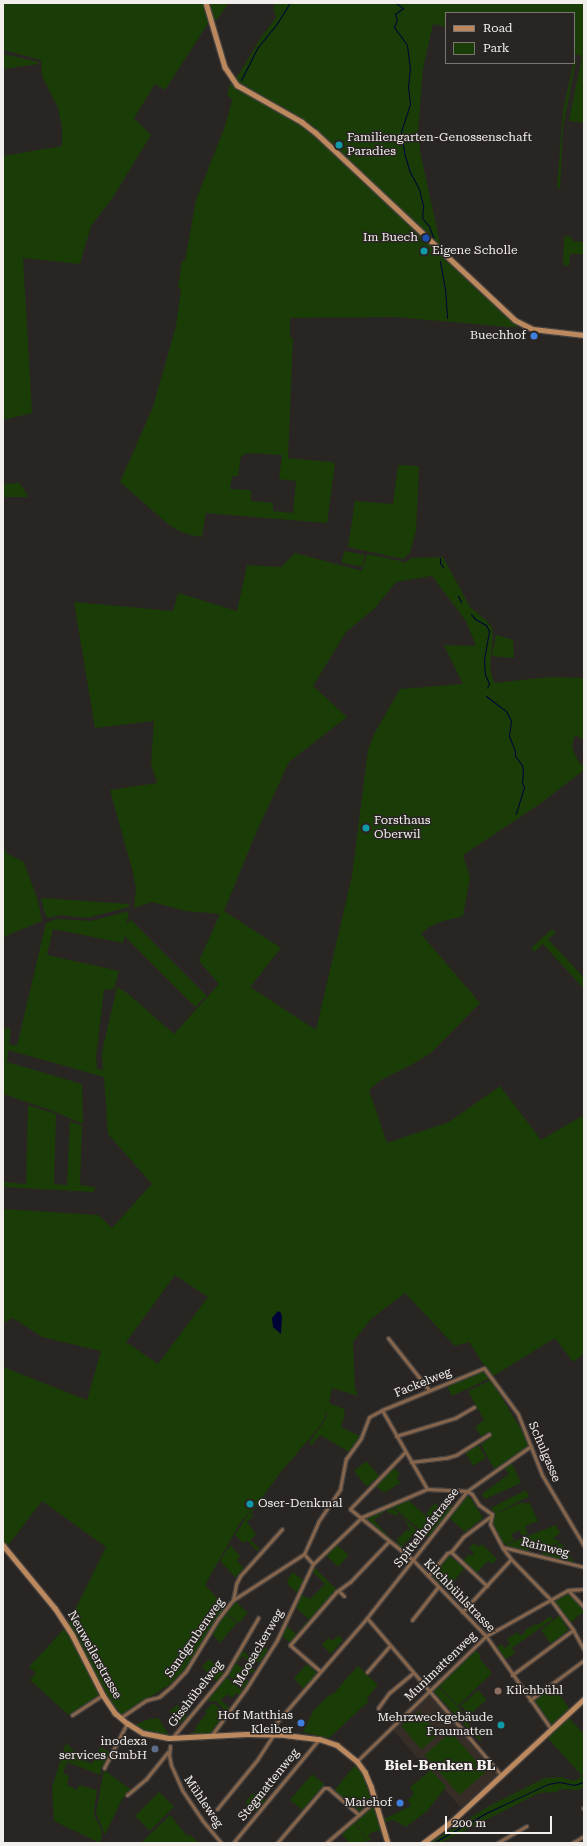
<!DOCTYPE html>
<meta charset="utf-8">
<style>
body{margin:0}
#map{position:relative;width:587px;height:1846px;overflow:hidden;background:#292523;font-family:"Roboto Serif",serif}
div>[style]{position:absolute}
.built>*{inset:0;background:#372d27;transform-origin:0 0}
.green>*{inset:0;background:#1a3d07;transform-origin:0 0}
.water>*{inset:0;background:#000338}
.stream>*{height:1px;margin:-0.5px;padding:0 0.5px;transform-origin:0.5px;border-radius:0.5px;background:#000338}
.roads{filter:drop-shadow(1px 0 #45413f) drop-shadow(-1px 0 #45413f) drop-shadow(0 1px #45413f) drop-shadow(0 -1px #45413f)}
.street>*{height:3px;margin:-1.5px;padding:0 1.5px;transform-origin:1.5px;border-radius:1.5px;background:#86654b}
.secondary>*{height:4.5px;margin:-2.25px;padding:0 2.25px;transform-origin:2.25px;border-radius:2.25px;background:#bc885d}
.dots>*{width:11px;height:11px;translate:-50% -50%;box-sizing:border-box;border:2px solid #292523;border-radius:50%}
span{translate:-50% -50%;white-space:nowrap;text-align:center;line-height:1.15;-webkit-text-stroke:3px #292523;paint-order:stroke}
.poi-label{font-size:12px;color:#f1eeec}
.left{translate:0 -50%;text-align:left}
.right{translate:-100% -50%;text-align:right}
.street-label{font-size:12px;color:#f1eeec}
.quarter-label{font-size:14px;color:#f1eeec;font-weight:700}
.frame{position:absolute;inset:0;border:4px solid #f1eeec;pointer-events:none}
.legend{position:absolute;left:445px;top:12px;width:130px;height:52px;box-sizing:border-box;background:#292523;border:1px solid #797573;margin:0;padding:5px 7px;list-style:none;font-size:12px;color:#f1eeec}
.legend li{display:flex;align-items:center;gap:8px;height:20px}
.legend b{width:20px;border:1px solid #797573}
.scale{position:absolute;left:445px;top:1816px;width:107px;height:18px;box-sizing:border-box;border:2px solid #f1eeec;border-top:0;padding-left:5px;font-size:12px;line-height:14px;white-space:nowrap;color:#f1eeec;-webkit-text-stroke:3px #292523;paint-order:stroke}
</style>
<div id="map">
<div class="built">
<i style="left:429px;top:1695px;width:106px;height:50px;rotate:49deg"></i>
</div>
<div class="green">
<i style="clip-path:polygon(3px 3px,229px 3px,217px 19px,207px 25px,165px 90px,155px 84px,134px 118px,151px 135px,113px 197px,91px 226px,80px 264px,23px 258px,32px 413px,3px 420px,3px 156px,62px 146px,62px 128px,58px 108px,42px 76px,41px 60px,3px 50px)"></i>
<i style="clip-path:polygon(evenodd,276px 3px,584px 3px,584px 123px,569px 121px,582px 56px,574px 54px,574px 13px,446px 13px,446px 27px,433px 24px,423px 69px,418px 130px,420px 151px,441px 248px,438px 253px,518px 327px,508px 327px,395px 317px,290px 318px,290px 337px,293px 338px,288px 458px,332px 462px,335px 464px,327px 523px,206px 513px,202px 537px,191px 535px,179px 531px,168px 524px,120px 482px,153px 407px,176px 326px,181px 289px,178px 288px,182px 261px,185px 261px,196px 200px,225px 126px,232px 100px,227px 94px,230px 85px,239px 74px,261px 37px,276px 18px,273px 7px,276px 3px,248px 453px,282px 455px,279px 479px,296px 481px,293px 513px,273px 511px,273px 503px,251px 501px,251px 490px,230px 489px,232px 476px,238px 476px,241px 456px,248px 453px)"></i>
<i style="clip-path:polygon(3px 54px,39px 62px,38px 64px,3px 69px)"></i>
<i style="clip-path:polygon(574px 60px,576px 61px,563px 128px,560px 188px,557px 188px,563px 110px)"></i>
<i style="clip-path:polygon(564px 236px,572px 237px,572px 241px,584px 242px,584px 254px,570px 254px,569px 266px,563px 265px)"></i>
<i style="clip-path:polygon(398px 465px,418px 466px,419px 467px,416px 531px,410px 553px,403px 559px,348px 547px,355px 501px,393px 504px)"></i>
<i style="clip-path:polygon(19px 483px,29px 497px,3px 497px,3px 484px)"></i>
<i style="left:344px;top:551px;width:21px;height:12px;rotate:11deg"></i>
<i style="clip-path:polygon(evenodd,295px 553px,362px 571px,367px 554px,405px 562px,403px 565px,411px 558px,443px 557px,470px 607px,486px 620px,492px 627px,493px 634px,490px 668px,494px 683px,550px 677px,584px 678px,584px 740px,575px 735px,572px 747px,578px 761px,584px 767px,584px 770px,541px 803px,463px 855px,470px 878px,463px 916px,440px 922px,429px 927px,421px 934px,480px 1003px,432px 1052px,413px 1064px,381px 1080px,369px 1090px,387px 1143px,449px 1122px,500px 1086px,541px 1140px,584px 1115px,584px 1354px,573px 1362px,555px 1338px,492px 1377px,469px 1342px,455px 1346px,405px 1293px,371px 1319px,353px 1342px,355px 1389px,358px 1396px,332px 1388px,329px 1403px,344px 1409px,345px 1414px,341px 1427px,359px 1436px,358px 1440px,349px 1452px,320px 1435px,312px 1445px,309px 1443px,327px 1417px,326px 1408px,325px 1418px,316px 1431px,280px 1473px,251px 1513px,253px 1516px,247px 1522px,256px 1534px,251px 1540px,259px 1549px,257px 1551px,247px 1540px,243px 1543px,235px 1535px,252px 1509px,240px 1523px,205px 1585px,226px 1608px,217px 1620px,179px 1678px,122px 1716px,105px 1695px,68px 1624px,106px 1547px,42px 1501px,7px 1547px,3px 1539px,3px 1367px,87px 1400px,101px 1351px,42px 1337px,13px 1318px,3px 1323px,3px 1209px,98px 1215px,112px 1228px,152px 1184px,108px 1134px,104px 1077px,8px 1050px,7px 1062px,82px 1084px,83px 1124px,53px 1111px,3px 1094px,3px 1028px,11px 1029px,9px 1044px,17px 1046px,46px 923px,56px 919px,91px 921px,129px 911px,123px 943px,53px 929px,47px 955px,119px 971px,114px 989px,104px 990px,96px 1057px,97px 1068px,103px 1071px,102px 1052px,117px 987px,127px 993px,174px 1034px,219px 984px,199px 961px,220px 914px,186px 911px,152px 902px,134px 908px,136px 888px,132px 869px,110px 790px,157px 783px,151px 764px,154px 721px,95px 728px,74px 602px,173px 611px,178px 593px,237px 611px,247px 565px,281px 567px,295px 553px,432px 576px,466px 621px,476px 646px,444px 645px,463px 684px,400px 689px,374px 734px,368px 750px,352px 876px,316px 1030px,250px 987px,281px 948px,224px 911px,256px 833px,289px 762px,347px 717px,313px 686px,346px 632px,375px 608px,396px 582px,432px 576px,295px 553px,175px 1275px,208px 1297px,158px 1364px,126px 1342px,175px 1275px)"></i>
<i style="clip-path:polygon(496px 635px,513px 640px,514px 658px,492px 656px)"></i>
<i style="clip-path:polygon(3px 842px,6px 853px,24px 862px,38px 901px,42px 921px,3px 937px)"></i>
<i style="clip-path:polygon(41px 898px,129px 904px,129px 907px,87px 918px,61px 915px,48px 918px,45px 914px)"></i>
<i style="left:131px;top:920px;width:107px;height:16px;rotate:45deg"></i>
<i style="clip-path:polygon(552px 929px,556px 933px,548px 939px,584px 978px,584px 989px,543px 944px,534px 952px,531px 948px)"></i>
<i style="clip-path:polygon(28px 1105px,56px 1114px,54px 1184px,67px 1185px,70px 1121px,82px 1126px,80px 1185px,95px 1187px,94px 1192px,3px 1187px,3px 1182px,26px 1184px)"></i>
<i style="clip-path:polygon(483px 1370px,490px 1378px,452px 1396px,447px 1386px)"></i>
<i style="clip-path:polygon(491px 1380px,531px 1446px,494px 1469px,481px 1445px,492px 1436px,490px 1431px,481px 1436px,475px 1427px,484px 1420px,468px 1391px)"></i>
<i style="left:478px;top:1445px;width:15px;height:15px;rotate:58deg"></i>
<i style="left:366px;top:1461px;width:20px;height:16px;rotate:49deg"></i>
<i style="clip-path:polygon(511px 1462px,521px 1483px,485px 1499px,482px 1494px,509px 1474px,504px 1467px)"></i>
<i style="clip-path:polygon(393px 1467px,400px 1474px,397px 1477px,400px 1483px,384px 1493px,375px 1485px)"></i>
<i style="left:526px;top:1490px;width:7px;height:39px;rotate:63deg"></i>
<i style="clip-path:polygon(464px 1496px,468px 1496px,472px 1500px,483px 1518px,465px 1532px,448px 1517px)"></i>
<i style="clip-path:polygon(407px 1499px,434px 1523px,436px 1528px,428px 1537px,392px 1506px)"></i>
<i style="clip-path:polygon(523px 1502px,525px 1504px,529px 1502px,538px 1521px,525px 1526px,528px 1534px,522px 1536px,519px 1530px,511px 1534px,514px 1540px,503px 1545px,488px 1517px)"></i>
<i style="clip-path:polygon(435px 1503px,442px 1510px,447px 1504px,452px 1508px,436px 1527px,434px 1522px,426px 1514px)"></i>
<i style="clip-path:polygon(390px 1506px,415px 1528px,416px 1532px,401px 1548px,366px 1519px,366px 1517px,385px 1508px,384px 1512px,374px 1520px,392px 1540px,396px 1543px,397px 1541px,401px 1545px,413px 1534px,401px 1544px,397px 1539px,408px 1529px,412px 1533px,406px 1522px,399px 1514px,397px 1516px,387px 1512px,388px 1507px)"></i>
<i style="clip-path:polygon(556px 1525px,560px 1534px,554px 1537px,556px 1541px,558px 1540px,560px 1542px,543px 1551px,545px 1544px,533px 1541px,528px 1552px,505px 1545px)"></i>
<i style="clip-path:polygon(474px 1543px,478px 1547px,482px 1544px,497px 1559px,492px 1564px,488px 1561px,476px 1574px,463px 1561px,469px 1554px,471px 1556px,474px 1553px,469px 1548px)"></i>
<i style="clip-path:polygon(561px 1543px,574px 1562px,574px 1564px,539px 1555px)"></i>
<i style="clip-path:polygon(230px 1545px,240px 1556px,237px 1561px,244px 1568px,237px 1575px,236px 1578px,220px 1561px)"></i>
<i style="clip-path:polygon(337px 1545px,349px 1555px,338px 1567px,326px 1555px)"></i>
<i style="left:448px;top:1555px;width:21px;height:27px;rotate:39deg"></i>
<i style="clip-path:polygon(314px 1567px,337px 1590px,290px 1643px,281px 1635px,286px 1625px,296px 1634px,309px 1619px,295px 1607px,302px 1595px,310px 1599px,325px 1584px,313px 1572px)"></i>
<i style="clip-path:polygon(293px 1572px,304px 1581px,298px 1593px,289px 1586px,287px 1580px)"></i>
<i style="clip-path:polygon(568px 1591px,584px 1608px,584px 1613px,579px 1615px,572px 1622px,569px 1621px,554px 1601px,554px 1598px)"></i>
<i style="clip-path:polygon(236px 1602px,248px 1613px,239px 1623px,225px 1612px,232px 1603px)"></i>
<i style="clip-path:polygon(225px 1613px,237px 1623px,220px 1643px,211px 1633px)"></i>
<i style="clip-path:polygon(560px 1615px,568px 1630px,551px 1644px,541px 1630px)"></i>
<i style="clip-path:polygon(550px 1616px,553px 1619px,512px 1648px,515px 1653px,505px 1659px,497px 1647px,501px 1644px,505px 1648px,510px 1644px,507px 1639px,518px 1632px,520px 1636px,525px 1633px,525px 1630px,536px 1624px,538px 1625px)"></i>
<i style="clip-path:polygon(64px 1629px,72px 1637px,99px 1690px,99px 1696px,69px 1715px,30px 1680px,36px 1673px,29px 1667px)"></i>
<i style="clip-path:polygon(339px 1635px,343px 1640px,331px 1654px,322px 1645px,328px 1638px,332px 1641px)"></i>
<i style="clip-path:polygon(260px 1643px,268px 1650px,259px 1663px,251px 1656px)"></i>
<i style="clip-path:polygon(242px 1649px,253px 1661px,249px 1665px,256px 1672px,254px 1675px,252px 1672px,249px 1674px,242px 1668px,248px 1661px,243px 1656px,237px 1662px,235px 1660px)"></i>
<i style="clip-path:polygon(475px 1650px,481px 1655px,479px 1658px,492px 1673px,458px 1706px,439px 1685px)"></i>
<i style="left:209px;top:1659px;width:21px;height:11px;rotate:43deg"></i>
<i style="clip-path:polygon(234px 1661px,247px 1673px,245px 1675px,246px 1677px,244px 1678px,241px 1675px,235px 1680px,240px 1685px,246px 1681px,245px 1679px,249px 1681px,243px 1689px,227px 1674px)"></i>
<i style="clip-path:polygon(307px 1664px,316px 1672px,316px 1675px,303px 1689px,294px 1678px)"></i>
<i style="clip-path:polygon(358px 1666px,378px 1685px,367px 1698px,369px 1701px,329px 1738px,303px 1732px,313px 1711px,328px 1696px,333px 1694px)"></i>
<i style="clip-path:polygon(225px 1676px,243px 1691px,239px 1695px,236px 1693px,232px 1698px,227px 1694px,221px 1700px,230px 1709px,228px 1711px,226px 1709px,224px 1710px,216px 1701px,210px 1702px,208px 1700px,201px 1706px)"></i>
<i style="clip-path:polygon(438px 1686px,463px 1712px,460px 1715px,482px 1739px,480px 1741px,433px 1691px)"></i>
<i style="clip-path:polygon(553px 1686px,569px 1708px,552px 1725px,535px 1703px,535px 1699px)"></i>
<i style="left:478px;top:1690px;width:13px;height:23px;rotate:48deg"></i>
<i style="clip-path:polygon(212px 1704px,215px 1704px,223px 1712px,221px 1714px,223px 1717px,209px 1734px,190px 1736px,189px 1734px,196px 1730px,195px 1728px,207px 1713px,205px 1711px)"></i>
<i style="left:177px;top:1705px;width:16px;height:10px;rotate:50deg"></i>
<i style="left:419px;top:1711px;width:31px;height:23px;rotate:50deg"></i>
<i style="clip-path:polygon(568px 1717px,584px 1734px,584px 1774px,582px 1776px,547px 1737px)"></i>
<i style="clip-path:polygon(158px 1718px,169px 1735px,166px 1736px,149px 1733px,135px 1725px,149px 1719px)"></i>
<i style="left:451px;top:1732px;width:53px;height:35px;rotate:49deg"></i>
<i style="clip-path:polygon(66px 1743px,83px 1760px,92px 1764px,101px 1747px,111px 1753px,101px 1769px,101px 1775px,67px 1762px,63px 1773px,69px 1776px,67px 1785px,77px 1790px,79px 1785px,97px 1790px,94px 1810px,94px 1815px,102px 1831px,102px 1836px,100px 1843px,54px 1821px,52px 1788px)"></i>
<i style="clip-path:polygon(355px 1765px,364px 1777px,371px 1800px,359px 1811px,334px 1791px)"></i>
<i style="clip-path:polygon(104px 1770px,131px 1790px,122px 1799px,105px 1835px,96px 1813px)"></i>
<i style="clip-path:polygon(431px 1770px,446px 1787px,427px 1811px,406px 1827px,394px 1820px,385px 1822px,384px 1819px,411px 1806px,408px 1800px,414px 1794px,410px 1787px)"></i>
<i style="left:312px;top:1774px;width:16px;height:34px;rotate:40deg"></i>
<i style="clip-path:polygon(584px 1775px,584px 1787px,579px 1790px,560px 1789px,557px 1792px,539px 1793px,440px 1843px,430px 1843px,489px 1806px,545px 1778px,561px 1777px,574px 1781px)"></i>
<i style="left:159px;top:1792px;width:21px;height:34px;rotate:45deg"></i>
<i style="clip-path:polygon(253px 1793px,266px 1800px,257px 1811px,245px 1803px)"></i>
<i style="clip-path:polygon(373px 1805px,382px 1832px,380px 1833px,379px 1830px,368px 1834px,371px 1840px,367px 1841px,355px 1821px)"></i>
<i style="clip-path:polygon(170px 1815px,187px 1836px,190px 1835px,199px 1843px,141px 1843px)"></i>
<i style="clip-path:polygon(354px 1821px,367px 1842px,366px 1843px,349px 1843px,341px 1833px)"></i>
</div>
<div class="water">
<i style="clip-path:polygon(278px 1311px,281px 1313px,282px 1317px,281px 1334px,273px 1327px,272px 1318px)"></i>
</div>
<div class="stream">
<i style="left:396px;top:3px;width:9px;rotate:36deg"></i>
<i style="left:403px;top:8px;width:10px;rotate:143deg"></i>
<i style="left:395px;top:14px;width:6px;rotate:72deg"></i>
<i style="left:397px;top:20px;width:8px;rotate:113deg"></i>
<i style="left:394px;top:27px;width:22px;rotate:54deg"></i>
<i style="left:407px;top:45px;width:23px;rotate:83deg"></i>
<i style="left:410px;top:68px;width:19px;rotate:96deg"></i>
<i style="left:408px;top:87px;width:17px;rotate:83deg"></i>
<i style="left:410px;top:104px;width:29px;rotate:108deg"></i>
<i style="left:401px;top:132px;width:24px;rotate:81deg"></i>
<i style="left:405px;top:156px;width:17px;rotate:73deg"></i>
<i style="left:410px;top:172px;width:19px;rotate:62deg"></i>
<i style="left:419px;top:189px;width:16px;rotate:76deg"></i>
<i style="left:423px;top:205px;width:13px;rotate:94deg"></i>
<i style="left:422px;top:218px;width:11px;rotate:49deg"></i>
<i style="left:429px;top:226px;width:15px;rotate:70deg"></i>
<i style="left:241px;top:80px;width:37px;rotate:-63deg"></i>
<i style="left:258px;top:47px;width:28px;rotate:-51deg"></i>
<i style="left:276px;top:25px;width:26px;rotate:-58deg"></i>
<i style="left:440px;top:261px;width:27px;rotate:80deg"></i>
<i style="left:445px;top:288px;width:30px;rotate:86deg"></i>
<i style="left:440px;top:558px;width:5px;rotate:90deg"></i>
<i style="left:440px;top:563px;width:5px;rotate:53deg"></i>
<i style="left:458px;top:596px;width:7px;rotate:63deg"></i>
<i style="left:471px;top:614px;width:6px;rotate:51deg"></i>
<i style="left:475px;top:619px;width:13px;rotate:29deg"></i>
<i style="left:486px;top:625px;width:7px;rotate:63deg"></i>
<i style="left:489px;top:631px;width:29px;rotate:100deg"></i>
<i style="left:484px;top:660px;width:15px;rotate:86deg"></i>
<i style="left:485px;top:675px;width:9px;rotate:63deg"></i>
<i style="left:489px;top:683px;width:5px;rotate:112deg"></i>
<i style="left:486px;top:696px;width:25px;rotate:37deg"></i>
<i style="left:506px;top:711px;width:11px;rotate:63deg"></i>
<i style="left:511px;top:721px;width:15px;rotate:98deg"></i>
<i style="left:509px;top:736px;width:16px;rotate:68deg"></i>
<i style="left:515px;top:751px;width:5px;rotate:90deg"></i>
<i style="left:515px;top:756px;width:11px;rotate:52deg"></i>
<i style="left:522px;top:765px;width:6px;rotate:81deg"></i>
<i style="left:523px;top:771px;width:12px;rotate:95deg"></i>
<i style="left:522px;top:783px;width:4px;rotate:63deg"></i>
<i style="left:524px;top:787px;width:28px;rotate:107deg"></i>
<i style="left:433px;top:1843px;width:61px;rotate:-29.5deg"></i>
<i style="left:486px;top:1813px;width:68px;rotate:-25.1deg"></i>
<i style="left:548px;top:1784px;width:11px;rotate:-10deg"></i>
<i style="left:559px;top:1782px;width:15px;rotate:11deg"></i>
<i style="left:574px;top:1785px;width:10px;rotate:-17deg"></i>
</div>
<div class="roads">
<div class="street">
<i style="left:388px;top:1338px;width:66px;rotate:51.7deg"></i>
<i style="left:382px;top:1410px;width:91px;rotate:60.3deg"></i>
<i style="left:396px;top:1436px;width:62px;rotate:-17deg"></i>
<i style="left:455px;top:1418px;width:22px;rotate:-30deg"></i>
<i style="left:405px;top:1452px;width:79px;rotate:134deg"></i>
<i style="left:350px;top:1509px;width:81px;rotate:39deg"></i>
<i style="left:413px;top:1560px;width:105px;rotate:46.2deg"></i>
<i style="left:486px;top:1636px;width:113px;rotate:55deg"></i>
<i style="left:411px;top:1462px;width:35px;rotate:-7deg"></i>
<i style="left:446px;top:1458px;width:10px;rotate:-17deg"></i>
<i style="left:456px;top:1455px;width:39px;rotate:-32deg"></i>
<i style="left:502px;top:1547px;width:84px;rotate:13.7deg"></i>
<i style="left:304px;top:1554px;width:35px;rotate:-66deg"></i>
<i style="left:318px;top:1522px;width:40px;rotate:-56deg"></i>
<i style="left:340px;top:1489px;width:31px;rotate:-79deg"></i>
<i style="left:346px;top:1459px;width:26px;rotate:-54deg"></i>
<i style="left:361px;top:1438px;width:22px;rotate:-69deg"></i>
<i style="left:369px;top:1417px;width:15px;rotate:-28deg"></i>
<i style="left:382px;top:1410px;width:110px;rotate:-22.4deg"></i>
<i style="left:484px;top:1368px;width:57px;rotate:53.5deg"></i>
<i style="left:518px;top:1414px;width:66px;rotate:68.5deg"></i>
<i style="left:542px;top:1475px;width:82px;rotate:59.4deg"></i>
<i style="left:304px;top:1554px;width:13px;rotate:48deg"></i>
<i style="left:428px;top:1576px;width:30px;rotate:-50deg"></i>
<i style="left:447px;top:1553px;width:4px;rotate:-14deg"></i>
<i style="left:487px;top:1586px;width:50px;rotate:-136.6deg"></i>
<i style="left:451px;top:1552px;width:19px;rotate:-51deg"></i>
<i style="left:463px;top:1537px;width:36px;rotate:-37deg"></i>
<i style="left:568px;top:1590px;width:23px;rotate:47deg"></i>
<i style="left:339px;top:1591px;width:7px;rotate:45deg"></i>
<i style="left:233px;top:1600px;width:16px;rotate:-79deg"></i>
<i style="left:236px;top:1584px;width:9px;rotate:-63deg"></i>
<i style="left:240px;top:1576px;width:63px;rotate:-48.2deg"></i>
<i style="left:462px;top:1612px;width:72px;rotate:-47.2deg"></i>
<i style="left:367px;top:1618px;width:206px;rotate:49.5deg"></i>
<i style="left:412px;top:1620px;width:42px;rotate:-51.8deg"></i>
<i style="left:320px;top:1671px;width:40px;rotate:-139deg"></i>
<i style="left:290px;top:1645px;width:70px;rotate:-49deg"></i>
<i style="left:336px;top:1592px;width:17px;rotate:-36deg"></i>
<i style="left:350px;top:1582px;width:57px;rotate:-46.4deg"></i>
<i style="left:367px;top:1672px;width:35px;rotate:-49deg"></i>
<i style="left:512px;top:1675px;width:76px;rotate:-36.4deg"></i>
<i style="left:530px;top:1700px;width:67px;rotate:-36.5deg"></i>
<i style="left:378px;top:1708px;width:19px;rotate:-54deg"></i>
<i style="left:389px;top:1693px;width:31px;rotate:-40deg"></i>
<i style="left:72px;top:1715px;width:37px;rotate:-33deg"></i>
<i style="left:120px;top:1718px;width:32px;rotate:-34deg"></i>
<i style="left:147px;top:1700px;width:12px;rotate:-14deg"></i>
<i style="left:159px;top:1697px;width:16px;rotate:-40deg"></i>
<i style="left:171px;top:1687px;width:22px;rotate:-47deg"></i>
<i style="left:186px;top:1671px;width:61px;rotate:-58.4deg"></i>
<i style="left:218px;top:1619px;width:24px;rotate:-52deg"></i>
<i style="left:233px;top:1600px;width:85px;rotate:-32.9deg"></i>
<i style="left:211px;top:1736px;width:59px;rotate:-53.3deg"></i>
<i style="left:246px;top:1689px;width:58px;rotate:-57.7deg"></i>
<i style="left:277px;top:1640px;width:84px;rotate:-64.7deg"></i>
<i style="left:313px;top:1564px;width:68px;rotate:-43.8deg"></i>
<i style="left:362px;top:1517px;width:71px;rotate:-23.3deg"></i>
<i style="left:427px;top:1489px;width:40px;rotate:2.9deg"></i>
<i style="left:467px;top:1491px;width:6px;rotate:31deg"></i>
<i style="left:472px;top:1494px;width:13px;rotate:58deg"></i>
<i style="left:479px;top:1505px;width:16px;rotate:35deg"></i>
<i style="left:492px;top:1514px;width:10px;rotate:101deg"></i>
<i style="left:490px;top:1524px;width:26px;rotate:62deg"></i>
<i style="left:502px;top:1547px;width:15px;rotate:53deg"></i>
<i style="left:511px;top:1559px;width:56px;rotate:45.7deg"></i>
<i style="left:550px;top:1599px;width:39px;rotate:53deg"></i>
<i style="left:573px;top:1630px;width:23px;rotate:61deg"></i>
<i style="left:172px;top:1738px;width:85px;rotate:-50.3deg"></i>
<i style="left:226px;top:1673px;width:64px;rotate:-59.8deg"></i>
<i style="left:170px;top:1746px;width:9px;rotate:96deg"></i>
<i style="left:169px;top:1755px;width:10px;rotate:79deg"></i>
<i style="left:171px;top:1765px;width:27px;rotate:66deg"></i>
<i style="left:182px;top:1790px;width:36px;rotate:56deg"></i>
<i style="left:202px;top:1820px;width:30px;rotate:50deg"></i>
<i style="left:357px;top:1761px;width:180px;rotate:-44.1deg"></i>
<i style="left:486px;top:1636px;width:94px;rotate:-29.3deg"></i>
<i style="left:568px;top:1590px;width:16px;rotate:-4deg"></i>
<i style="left:104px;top:1768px;width:51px;rotate:-62.9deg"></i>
<i style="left:127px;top:1795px;width:25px;rotate:-40deg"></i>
<i style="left:146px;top:1779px;width:35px;rotate:-51deg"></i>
<i style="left:583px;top:1808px;width:1px"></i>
<i style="left:217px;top:1809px;width:63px;rotate:-50.8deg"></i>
<i style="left:257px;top:1760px;width:31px;rotate:-57deg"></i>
<i style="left:274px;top:1734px;width:11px;rotate:-80deg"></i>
<i style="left:276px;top:1723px;width:138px;rotate:-49.1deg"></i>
<i style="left:366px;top:1619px;width:163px;rotate:-51.7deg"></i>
<i style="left:467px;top:1491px;width:78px;rotate:-35.1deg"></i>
<i style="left:233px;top:1843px;width:135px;rotate:-50.4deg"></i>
<i style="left:277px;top:1843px;width:72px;rotate:-49.5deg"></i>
<i style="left:324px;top:1788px;width:4px"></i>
<i style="left:328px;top:1788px;width:41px;rotate:41.1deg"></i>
<i style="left:326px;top:1843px;width:65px;rotate:-40.6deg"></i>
<i style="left:497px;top:1843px;width:34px;rotate:-30deg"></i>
<i style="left:572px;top:1843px;width:14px;rotate:-30deg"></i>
</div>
<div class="secondary">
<i style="left:206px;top:3px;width:67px;rotate:73.5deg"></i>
<i style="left:225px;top:67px;width:22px;rotate:56deg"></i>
<i style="left:237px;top:85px;width:75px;rotate:29.6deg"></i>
<i style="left:302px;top:122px;width:16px;rotate:38deg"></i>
<i style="left:315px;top:132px;width:274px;rotate:43.2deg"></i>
<i style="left:515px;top:320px;width:20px;rotate:27deg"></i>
<i style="left:533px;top:329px;width:51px;rotate:6.7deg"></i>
<i style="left:3px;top:1545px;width:82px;rotate:50.5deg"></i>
<i style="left:55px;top:1608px;width:33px;rotate:57deg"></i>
<i style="left:73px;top:1636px;width:66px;rotate:63deg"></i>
<i style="left:103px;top:1695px;width:22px;rotate:56deg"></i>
<i style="left:115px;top:1713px;width:16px;rotate:40deg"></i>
<i style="left:127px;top:1723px;width:19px;rotate:32deg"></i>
<i style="left:143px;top:1733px;width:26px;rotate:11deg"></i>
<i style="left:169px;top:1738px;width:77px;rotate:-3deg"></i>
<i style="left:246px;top:1734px;width:39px;rotate:1deg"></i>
<i style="left:285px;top:1735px;width:34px;rotate:7deg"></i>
<i style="left:319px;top:1739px;width:19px;rotate:18deg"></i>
<i style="left:337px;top:1745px;width:26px;rotate:39deg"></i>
<i style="left:357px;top:1761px;width:14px;rotate:54deg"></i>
<i style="left:365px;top:1772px;width:15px;rotate:67deg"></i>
<i style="left:371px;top:1786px;width:59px;rotate:73.4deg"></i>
<i style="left:423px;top:1843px;width:34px;rotate:-37deg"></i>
<i style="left:450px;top:1823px;width:183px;rotate:-42.8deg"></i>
</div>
</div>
<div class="dots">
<i style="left:339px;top:145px;background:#0f9aa8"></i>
<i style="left:426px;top:238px;background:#1a4fb4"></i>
<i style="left:424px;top:251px;background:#0f9aa8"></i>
<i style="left:534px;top:336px;background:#3f7fe0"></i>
<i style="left:366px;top:828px;background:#0f9aa8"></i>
<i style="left:250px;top:1504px;background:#0f9aa8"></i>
<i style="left:498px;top:1691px;background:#8d6e63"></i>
<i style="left:301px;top:1723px;background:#3f7fe0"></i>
<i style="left:501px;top:1725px;background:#0f9aa8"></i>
<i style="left:155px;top:1749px;background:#5c6f8a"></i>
<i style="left:400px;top:1803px;background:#3f7fe0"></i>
</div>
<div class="poi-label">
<span class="left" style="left:347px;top:145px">Familiengarten-Genossenschaft<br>Paradies</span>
<span class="right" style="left:418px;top:238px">Im Buech</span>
<span class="left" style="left:432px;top:251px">Eigene Scholle</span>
<span class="right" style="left:526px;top:336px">Buechhof</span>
<span class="left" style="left:374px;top:828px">Forsthaus<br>Oberwil</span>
<span class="left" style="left:258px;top:1504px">Oser-Denkmal</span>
<span class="left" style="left:506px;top:1691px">Kilchbühl</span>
<span class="right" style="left:293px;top:1723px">Hof Matthias<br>Kleiber</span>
<span class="right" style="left:493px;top:1725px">Mehrzweckgebäude<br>Fraumatten</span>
<span class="right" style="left:147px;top:1749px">inodexa<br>services GmbH</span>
<span class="right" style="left:392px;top:1803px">Maiehof</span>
</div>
<div class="street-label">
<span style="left:423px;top:1383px;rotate:-22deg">Fackelweg</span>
<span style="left:544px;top:1452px;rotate:67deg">Schulgasse</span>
<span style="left:427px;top:1528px;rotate:-52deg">Spittelhofstrasse</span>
<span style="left:545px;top:1548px;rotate:14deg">Rainweg</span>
<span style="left:459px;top:1596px;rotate:46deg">Kilchbühlstrasse</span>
<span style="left:195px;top:1638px;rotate:-55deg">Sandgrubenweg</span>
<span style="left:259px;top:1648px;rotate:-60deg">Moosackerweg</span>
<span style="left:94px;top:1655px;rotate:61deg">Neuweilerstrasse</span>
<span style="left:441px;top:1667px;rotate:-44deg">Munimattenweg</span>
<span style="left:196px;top:1694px;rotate:-52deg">Gisshübelweg</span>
<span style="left:269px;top:1785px;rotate:-51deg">Stegmattenweg</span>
<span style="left:203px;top:1802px;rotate:56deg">Mühleweg</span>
</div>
<div class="quarter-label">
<span style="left:440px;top:1765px">Biel-Benken BL</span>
</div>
<div class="frame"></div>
<ul class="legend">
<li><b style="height:5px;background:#bc885d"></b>Road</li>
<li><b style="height:11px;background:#1a3d07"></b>Park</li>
</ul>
<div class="scale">200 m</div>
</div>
